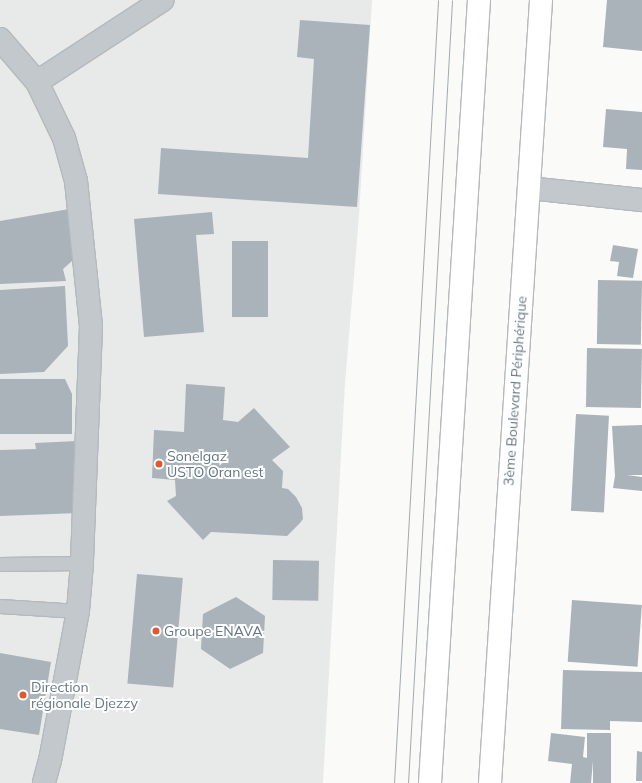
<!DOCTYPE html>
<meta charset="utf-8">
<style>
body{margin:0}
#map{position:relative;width:642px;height:783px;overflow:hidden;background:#fafaf8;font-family:Mulish,sans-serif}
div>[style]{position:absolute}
.built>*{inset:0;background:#e8e9e9}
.building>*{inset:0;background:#aab3b9;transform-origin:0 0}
.roads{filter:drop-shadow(1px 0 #b4b9bd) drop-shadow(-1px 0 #b4b9bd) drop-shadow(0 1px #b4b9bd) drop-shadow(0 -1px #b4b9bd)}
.lane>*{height:13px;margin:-6.5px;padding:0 6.5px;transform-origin:6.5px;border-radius:6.5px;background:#c3c8cc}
.street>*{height:22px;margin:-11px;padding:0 11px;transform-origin:11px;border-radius:11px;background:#c3c8cc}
.highway>*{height:22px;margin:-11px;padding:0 11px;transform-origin:11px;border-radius:11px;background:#fff}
.tram>*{height:1px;margin:-0.5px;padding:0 0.5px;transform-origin:0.5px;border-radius:0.5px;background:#a2aab0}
.dots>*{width:11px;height:11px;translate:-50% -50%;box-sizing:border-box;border:2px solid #fff;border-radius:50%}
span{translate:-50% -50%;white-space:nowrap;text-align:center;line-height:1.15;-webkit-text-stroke:4px #fff;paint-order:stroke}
.street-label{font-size:14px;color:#657683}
.poi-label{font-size:14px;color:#657683}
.left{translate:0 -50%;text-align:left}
</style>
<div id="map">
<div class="built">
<i style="clip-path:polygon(0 0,372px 0,359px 216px,345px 383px,323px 783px,0 783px)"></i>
</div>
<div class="building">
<i style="clip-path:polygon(607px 0,642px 0,642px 51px,603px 47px)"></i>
<i style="clip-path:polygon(300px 20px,370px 25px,357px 207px,158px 194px,161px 148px,308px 158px,314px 59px,297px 57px)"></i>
<i style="clip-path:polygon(606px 109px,642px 112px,642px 170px,626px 169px,627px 149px,603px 147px)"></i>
<i style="clip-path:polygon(75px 208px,81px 253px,63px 269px,66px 281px,0 284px,0 221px)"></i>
<i style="clip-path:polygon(212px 212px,214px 234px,196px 235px,204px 332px,144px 337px,134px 219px)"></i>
<i style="left:232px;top:241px;width:36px;height:76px"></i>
<i style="clip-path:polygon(613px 245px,638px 249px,633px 278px,617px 276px,619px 262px,610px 261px)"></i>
<i style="left:598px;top:280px;width:44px;height:64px;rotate:1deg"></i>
<i style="clip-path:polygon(65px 286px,68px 346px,44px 372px,0 374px,0 290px)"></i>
<i style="left:587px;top:348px;width:55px;height:59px;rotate:1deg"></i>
<i style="clip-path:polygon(0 379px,65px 379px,72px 394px,72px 434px,0 434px)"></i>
<i style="clip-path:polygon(186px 384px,225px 387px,223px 420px,238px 422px,254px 408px,290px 447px,272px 460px,283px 471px,282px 488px,288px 489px,296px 497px,302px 508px,303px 519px,300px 523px,287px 536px,211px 532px,203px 540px,167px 501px,176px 496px,175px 480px,152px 478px,154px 430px,184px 432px)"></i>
<i style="left:576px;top:414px;width:33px;height:97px;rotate:3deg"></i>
<i style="clip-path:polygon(642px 425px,642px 475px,627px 475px,642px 477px,642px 491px,613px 488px,615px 476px,612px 426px)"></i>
<i style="clip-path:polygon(77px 441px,79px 513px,0 516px,0 450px,36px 449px,35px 443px)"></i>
<i style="left:273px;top:560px;width:46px;height:40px;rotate:1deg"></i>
<i style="left:137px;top:574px;width:46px;height:110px;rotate:5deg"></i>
<i style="clip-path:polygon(236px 597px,265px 616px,263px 653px,230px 669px,201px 649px,203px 614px)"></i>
<i style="left:572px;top:600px;width:70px;height:62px;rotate:4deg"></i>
<i style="clip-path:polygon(0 653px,51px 662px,39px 735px,0 729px)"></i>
<i style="clip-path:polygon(563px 670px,642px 672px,642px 722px,610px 721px,610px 730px,561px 729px)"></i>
<i style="clip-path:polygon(551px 733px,585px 737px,583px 757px,587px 758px,587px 733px,611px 733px,611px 783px,593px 783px,593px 761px,591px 783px,570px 783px,572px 764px,548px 761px)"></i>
<i style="clip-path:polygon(637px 751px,642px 752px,642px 781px,636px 781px)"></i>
</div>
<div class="roads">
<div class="lane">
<i style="left:0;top:564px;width:82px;rotate:-0.7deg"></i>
<i style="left:0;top:606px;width:78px;rotate:3.7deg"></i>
</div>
<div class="street">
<i style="left:0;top:39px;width:57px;rotate:49.3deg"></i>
<i style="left:37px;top:82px;width:62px;rotate:64.3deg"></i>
<i style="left:64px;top:138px;width:45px;rotate:74.4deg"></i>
<i style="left:76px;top:181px;width:146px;rotate:84.1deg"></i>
<i style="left:91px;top:326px;width:237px;rotate:92.2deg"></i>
<i style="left:82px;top:563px;width:48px;rotate:94.8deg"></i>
<i style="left:78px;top:611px;width:152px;rotate:100.6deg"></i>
<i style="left:50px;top:760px;width:24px;rotate:105deg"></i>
<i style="left:37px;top:82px;width:150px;rotate:-33.1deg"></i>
<i style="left:529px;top:188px;width:114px;rotate:6.1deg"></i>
</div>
<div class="highway">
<i style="left:430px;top:783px;width:785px;rotate:-86.42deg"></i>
<i style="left:490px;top:783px;width:785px;rotate:-86.27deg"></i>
</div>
</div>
<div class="tram">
<i style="left:394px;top:783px;width:784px;rotate:-86.78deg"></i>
<i style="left:408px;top:783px;width:784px;rotate:-86.78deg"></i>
</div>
<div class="dots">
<i style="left:159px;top:464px;background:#e4572e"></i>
<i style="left:156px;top:631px;background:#e4572e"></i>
<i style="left:23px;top:695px;background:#e4572e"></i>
</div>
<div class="street-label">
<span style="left:515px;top:391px;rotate:-86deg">3ème Boulevard Périphérique</span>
</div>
<div class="poi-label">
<span class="left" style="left:167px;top:464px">Sonelgaz<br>USTO Oran est</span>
<span class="left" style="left:164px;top:631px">Groupe ENAVA</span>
<span class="left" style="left:31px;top:695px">Direction<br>régionale Djezzy</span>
</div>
</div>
